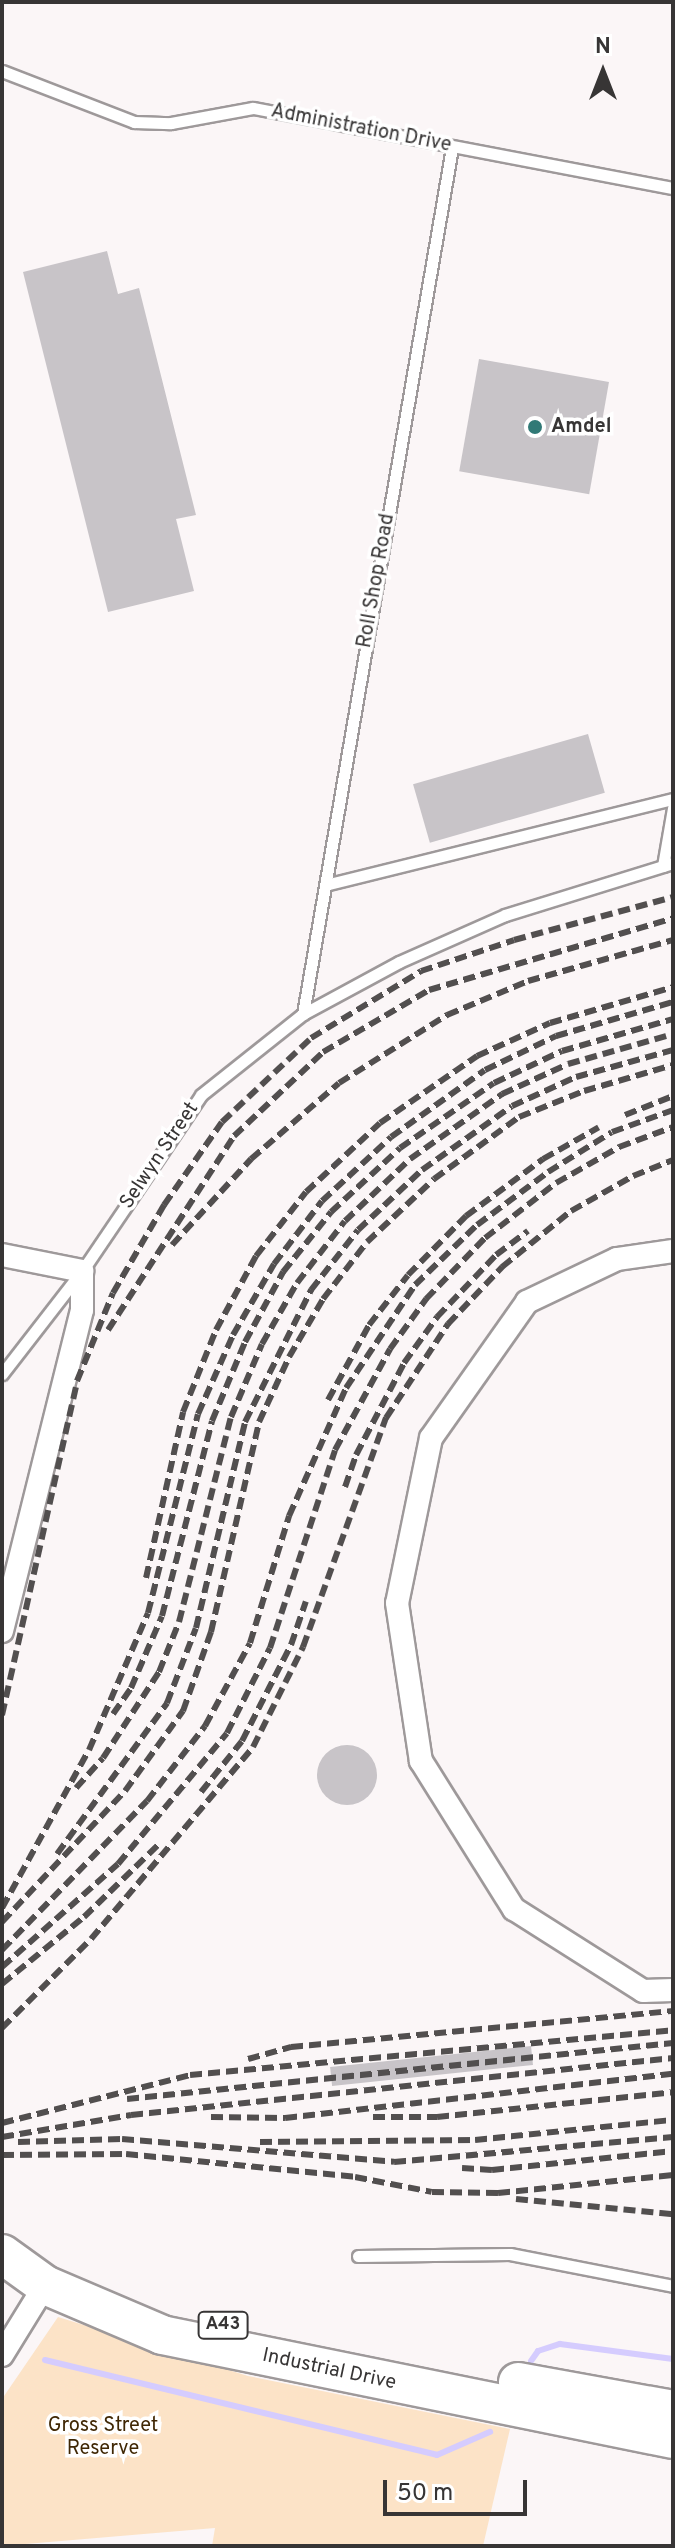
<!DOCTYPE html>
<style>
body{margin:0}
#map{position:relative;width:675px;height:2548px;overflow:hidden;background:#fbf6f7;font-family:Overpass,sans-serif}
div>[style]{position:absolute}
.green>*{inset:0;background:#fce3c7}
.stream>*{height:6px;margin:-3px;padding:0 3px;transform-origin:3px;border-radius:3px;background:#d5ccfe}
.building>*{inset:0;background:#c8c4c8;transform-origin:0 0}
.round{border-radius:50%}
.roads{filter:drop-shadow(2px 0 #9e999a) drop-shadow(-2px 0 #9e999a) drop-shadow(0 2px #9e999a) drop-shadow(0 -2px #9e999a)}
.service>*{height:11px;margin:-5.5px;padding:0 5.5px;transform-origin:5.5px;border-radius:5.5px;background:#fff}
.minor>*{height:22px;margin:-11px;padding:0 11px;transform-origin:11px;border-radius:11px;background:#fff}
.trunk>*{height:38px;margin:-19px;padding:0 19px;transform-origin:19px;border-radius:19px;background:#fff}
.rail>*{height:6px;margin-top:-3px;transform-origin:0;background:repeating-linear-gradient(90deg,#524f4f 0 12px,transparent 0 18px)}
.dots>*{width:22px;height:22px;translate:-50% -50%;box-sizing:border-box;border:4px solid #fff;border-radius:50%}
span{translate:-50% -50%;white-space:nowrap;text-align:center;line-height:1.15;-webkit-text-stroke:7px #fff;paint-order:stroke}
.shield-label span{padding:2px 6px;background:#fff;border:2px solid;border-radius:6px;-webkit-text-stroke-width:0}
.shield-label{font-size:18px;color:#373535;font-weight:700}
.street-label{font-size:20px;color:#373535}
.poi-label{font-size:20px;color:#373535;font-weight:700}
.left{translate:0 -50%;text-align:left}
.park-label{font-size:20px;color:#3f2704}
.frame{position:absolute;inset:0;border:4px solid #373535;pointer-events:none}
.north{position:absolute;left:563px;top:32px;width:80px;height:80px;-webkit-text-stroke:6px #fff;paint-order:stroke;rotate:0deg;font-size:22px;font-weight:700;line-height:32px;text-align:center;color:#373535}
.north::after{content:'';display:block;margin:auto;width:28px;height:36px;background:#373535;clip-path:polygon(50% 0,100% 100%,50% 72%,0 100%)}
.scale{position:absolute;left:383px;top:2480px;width:144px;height:36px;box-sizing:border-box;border:4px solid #373535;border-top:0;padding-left:10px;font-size:24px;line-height:28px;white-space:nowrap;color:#373535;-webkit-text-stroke:6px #fff;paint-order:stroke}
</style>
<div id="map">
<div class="green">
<i style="clip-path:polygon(58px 2317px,248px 2376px,510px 2429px,483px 2546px,212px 2546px,215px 2528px,2px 2546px,2px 2399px)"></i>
</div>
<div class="stream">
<i style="left:45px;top:2360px;width:403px;rotate:13.6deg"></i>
<i style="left:437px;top:2455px;width:58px;rotate:-23.5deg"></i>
<i style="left:531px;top:2361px;width:12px;rotate:-55deg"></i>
<i style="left:538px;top:2351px;width:23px;rotate:-18deg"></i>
<i style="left:560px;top:2344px;width:114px;rotate:7.6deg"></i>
</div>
<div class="building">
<i style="clip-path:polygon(107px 251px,118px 294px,139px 288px,196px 515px,176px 519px,194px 591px,108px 612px,23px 272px)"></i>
<i style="left:479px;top:359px;width:132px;height:114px;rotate:10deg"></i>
<i style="left:588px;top:734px;width:61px;height:182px;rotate:74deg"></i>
<i class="round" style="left:317px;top:1745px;width:60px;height:60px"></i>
<i style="left:531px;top:2046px;width:19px;height:202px;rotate:84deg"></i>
</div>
<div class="roads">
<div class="service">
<i style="left:2px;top:71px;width:142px;rotate:21.1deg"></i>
<i style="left:134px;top:122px;width:37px;rotate:2deg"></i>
<i style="left:171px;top:123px;width:83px;rotate:-10.4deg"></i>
<i style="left:253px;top:108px;width:428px;rotate:10.8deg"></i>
<i style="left:663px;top:866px;width:59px;rotate:-80.2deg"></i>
<i style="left:325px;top:885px;width:358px;rotate:-13.9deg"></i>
<i style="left:303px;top:1014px;width:879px;rotate:-80.24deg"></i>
<i style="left:2px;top:1374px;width:130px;rotate:-52.2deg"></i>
<i style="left:82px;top:1271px;width:212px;rotate:-55.9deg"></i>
<i style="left:201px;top:1095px;width:130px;rotate:-38.5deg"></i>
<i style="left:303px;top:1014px;width:109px;rotate:-28.4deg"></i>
<i style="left:399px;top:962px;width:116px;rotate:-23.9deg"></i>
<i style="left:505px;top:915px;width:176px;rotate:-17.2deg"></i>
<i style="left:358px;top:2256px;width:152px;rotate:-0.8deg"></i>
<i style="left:510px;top:2254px;width:166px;rotate:11.1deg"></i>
</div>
<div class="minor">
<i style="left:673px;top:1251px;width:57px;rotate:171.9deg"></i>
<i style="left:617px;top:1259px;width:100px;rotate:154.5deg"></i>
<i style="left:527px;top:1302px;width:166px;rotate:125.2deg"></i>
<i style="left:431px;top:1438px;width:168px;rotate:101.6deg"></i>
<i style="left:397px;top:1603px;width:160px;rotate:81.4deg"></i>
<i style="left:421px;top:1761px;width:175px;rotate:57.9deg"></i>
<i style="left:514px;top:1909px;width:153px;rotate:32.4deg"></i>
<i style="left:643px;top:1991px;width:30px;rotate:-2deg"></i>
<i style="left:2px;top:1255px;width:82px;rotate:11.3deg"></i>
<i style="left:82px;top:1271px;width:39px;rotate:90deg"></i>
<i style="left:82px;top:1310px;width:331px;rotate:104deg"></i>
<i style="left:2px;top:2355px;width:82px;rotate:-58.4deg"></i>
</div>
<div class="trunk">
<i style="left:2px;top:2254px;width:53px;rotate:35.8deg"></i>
<i style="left:45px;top:2285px;width:127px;rotate:23.1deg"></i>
<i style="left:162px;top:2335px;width:521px;rotate:11.5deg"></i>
<i style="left:518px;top:2382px;width:158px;rotate:10.2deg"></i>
</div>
</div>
<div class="rail">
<i style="left:625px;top:1115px;width:52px;rotate:-21.6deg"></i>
<i style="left:172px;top:1245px;width:117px;rotate:-47.4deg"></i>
<i style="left:251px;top:1159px;width:116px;rotate:-40.8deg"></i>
<i style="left:339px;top:1083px;width:128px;rotate:-32.2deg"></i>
<i style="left:447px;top:1015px;width:88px;rotate:-22.8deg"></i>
<i style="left:528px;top:981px;width:151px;rotate:-15.8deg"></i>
<i style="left:108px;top:1330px;width:231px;rotate:-57deg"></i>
<i style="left:234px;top:1136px;width:122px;rotate:-43.3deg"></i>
<i style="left:323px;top:1052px;width:123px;rotate:-30.3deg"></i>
<i style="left:429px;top:990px;width:254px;rotate:-16.4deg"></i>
<i style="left:328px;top:1400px;width:85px;rotate:-61.3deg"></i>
<i style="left:369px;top:1325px;width:63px;rotate:-52deg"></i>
<i style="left:408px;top:1275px;width:83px;rotate:-45.5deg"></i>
<i style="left:466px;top:1216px;width:96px;rotate:-36.5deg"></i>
<i style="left:543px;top:1159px;width:64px;rotate:-29.7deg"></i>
<i style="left:345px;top:1487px;width:34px;rotate:-71deg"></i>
<i style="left:356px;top:1455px;width:104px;rotate:-62.4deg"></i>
<i style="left:404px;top:1363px;width:57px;rotate:-54.3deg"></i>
<i style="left:437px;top:1317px;width:86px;rotate:-46.4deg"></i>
<i style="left:496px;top:1255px;width:40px;rotate:-37deg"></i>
<i style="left:146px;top:1578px;width:170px;rotate:-77.4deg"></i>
<i style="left:183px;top:1412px;width:88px;rotate:-68.1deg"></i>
<i style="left:216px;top:1330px;width:84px;rotate:-61.6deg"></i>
<i style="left:256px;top:1256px;width:81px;rotate:-52deg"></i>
<i style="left:306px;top:1192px;width:101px;rotate:-43deg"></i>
<i style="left:380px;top:1123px;width:118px;rotate:-34.6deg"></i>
<i style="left:477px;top:1056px;width:80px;rotate:-24.3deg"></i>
<i style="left:550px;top:1023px;width:128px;rotate:-16.3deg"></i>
<i style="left:113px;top:1714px;width:32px;rotate:-55deg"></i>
<i style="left:131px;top:1688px;width:78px;rotate:-66.7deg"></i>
<i style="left:162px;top:1616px;width:201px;rotate:-75.6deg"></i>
<i style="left:212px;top:1421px;width:86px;rotate:-67.3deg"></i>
<i style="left:245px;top:1342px;width:80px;rotate:-61.5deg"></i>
<i style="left:283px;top:1272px;width:77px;rotate:-51.3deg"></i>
<i style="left:331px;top:1212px;width:94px;rotate:-42.8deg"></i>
<i style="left:400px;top:1148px;width:114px;rotate:-34.7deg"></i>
<i style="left:494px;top:1083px;width:75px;rotate:-25.2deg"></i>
<i style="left:562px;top:1051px;width:116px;rotate:-16.1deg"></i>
<i style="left:2px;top:1715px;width:342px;rotate:-77.3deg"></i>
<i style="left:77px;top:1381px;width:95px;rotate:-67.8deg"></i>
<i style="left:113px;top:1293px;width:102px;rotate:-59.9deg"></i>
<i style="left:164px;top:1205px;width:101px;rotate:-55.1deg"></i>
<i style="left:222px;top:1122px;width:122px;rotate:-43.3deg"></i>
<i style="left:311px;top:1038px;width:129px;rotate:-31.3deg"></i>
<i style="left:421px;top:971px;width:98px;rotate:-18.4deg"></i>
<i style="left:514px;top:940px;width:165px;rotate:-15.1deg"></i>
<i style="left:76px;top:1788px;width:40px;rotate:-48deg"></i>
<i style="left:103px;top:1758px;width:103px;rotate:-56.9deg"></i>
<i style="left:159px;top:1672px;width:54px;rotate:-68.2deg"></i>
<i style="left:179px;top:1622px;width:211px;rotate:-75.8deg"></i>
<i style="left:231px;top:1417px;width:79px;rotate:-67deg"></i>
<i style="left:262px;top:1344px;width:70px;rotate:-60.2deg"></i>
<i style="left:297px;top:1283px;width:78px;rotate:-52.3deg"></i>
<i style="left:345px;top:1221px;width:90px;rotate:-43.6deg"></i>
<i style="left:410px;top:1159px;width:113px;rotate:-35.2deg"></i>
<i style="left:502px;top:1094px;width:72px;rotate:-24.4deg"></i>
<i style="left:568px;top:1064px;width:109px;rotate:-15.9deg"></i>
<i style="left:201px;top:1792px;width:65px;rotate:-51.2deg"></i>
<i style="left:242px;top:1741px;width:108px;rotate:-63deg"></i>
<i style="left:291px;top:1645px;width:46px;rotate:-71.2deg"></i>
<i style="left:57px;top:1854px;width:187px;rotate:-53.9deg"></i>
<i style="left:167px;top:1703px;width:80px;rotate:-68.9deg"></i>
<i style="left:196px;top:1628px;width:212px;rotate:-76.6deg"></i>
<i style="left:245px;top:1422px;width:148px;rotate:-63.4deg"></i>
<i style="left:311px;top:1290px;width:76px;rotate:-51.9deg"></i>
<i style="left:358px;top:1230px;width:88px;rotate:-43.2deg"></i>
<i style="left:422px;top:1170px;width:110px;rotate:-35.4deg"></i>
<i style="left:512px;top:1106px;width:70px;rotate:-24.4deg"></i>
<i style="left:576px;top:1077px;width:101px;rotate:-15.6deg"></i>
<i style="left:2px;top:1908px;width:180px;rotate:-61.2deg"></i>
<i style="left:89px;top:1750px;width:149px;rotate:-66.7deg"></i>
<i style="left:148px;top:1613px;width:205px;rotate:-75.9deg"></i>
<i style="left:198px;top:1414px;width:86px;rotate:-66.1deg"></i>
<i style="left:233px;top:1335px;width:82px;rotate:-60deg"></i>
<i style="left:274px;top:1264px;width:79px;rotate:-52.7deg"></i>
<i style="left:322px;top:1201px;width:94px;rotate:-42.8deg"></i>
<i style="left:391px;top:1137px;width:115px;rotate:-35.5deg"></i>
<i style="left:485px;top:1070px;width:79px;rotate:-25.6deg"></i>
<i style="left:556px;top:1036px;width:122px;rotate:-16.2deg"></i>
<i style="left:2px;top:1922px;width:180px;rotate:-46.8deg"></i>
<i style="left:125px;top:1791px;width:99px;rotate:-54.1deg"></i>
<i style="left:183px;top:1711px;width:84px;rotate:-70.5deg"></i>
<i style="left:211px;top:1632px;width:215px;rotate:-77.1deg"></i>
<i style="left:259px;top:1422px;width:72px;rotate:-65.2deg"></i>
<i style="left:289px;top:1357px;width:67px;rotate:-59.6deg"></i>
<i style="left:323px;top:1299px;width:72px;rotate:-52.3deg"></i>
<i style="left:367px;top:1242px;width:92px;rotate:-43.2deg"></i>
<i style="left:434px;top:1179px;width:105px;rotate:-36.1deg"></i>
<i style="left:519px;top:1117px;width:70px;rotate:-21.8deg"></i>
<i style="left:584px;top:1091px;width:93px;rotate:-16.3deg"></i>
<i style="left:2px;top:1950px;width:208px;rotate:-45.8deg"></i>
<i style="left:147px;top:1801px;width:95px;rotate:-52.3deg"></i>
<i style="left:205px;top:1726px;width:94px;rotate:-61.5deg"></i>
<i style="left:250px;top:1643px;width:133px;rotate:-72.9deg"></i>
<i style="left:289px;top:1516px;width:140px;rotate:-66deg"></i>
<i style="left:346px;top:1388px;width:124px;rotate:-56.2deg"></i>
<i style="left:415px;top:1285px;width:86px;rotate:-44.1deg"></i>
<i style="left:477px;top:1225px;width:89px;rotate:-36.7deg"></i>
<i style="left:548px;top:1172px;width:75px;rotate:-32deg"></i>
<i style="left:612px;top:1132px;width:65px;rotate:-19.8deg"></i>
<i style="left:2px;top:1967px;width:155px;rotate:-41.6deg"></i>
<i style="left:118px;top:1864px;width:170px;rotate:-50.2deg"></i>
<i style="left:227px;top:1733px;width:95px;rotate:-63.2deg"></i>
<i style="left:270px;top:1648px;width:208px;rotate:-71.8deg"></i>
<i style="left:335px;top:1450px;width:115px;rotate:-61.4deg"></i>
<i style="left:390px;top:1349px;width:62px;rotate:-54.2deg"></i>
<i style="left:426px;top:1299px;width:85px;rotate:-46deg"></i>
<i style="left:485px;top:1238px;width:90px;rotate:-37.8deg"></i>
<i style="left:556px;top:1183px;width:73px;rotate:-29.7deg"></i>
<i style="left:619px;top:1147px;width:58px;rotate:-20.3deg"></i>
<i style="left:2px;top:1984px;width:106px;rotate:-39.3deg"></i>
<i style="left:84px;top:1917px;width:107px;rotate:-44.2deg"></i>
<i style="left:2px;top:2028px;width:126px;rotate:-45deg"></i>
<i style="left:91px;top:1939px;width:251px;rotate:-49.8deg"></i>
<i style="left:253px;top:1747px;width:112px;rotate:-63.4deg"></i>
<i style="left:303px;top:1647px;width:244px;rotate:-70.1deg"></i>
<i style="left:386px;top:1418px;width:113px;rotate:-56.6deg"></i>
<i style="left:448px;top:1324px;width:79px;rotate:-46.5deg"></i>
<i style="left:502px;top:1267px;width:89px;rotate:-39.1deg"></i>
<i style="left:571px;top:1211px;width:71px;rotate:-29.4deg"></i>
<i style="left:633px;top:1176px;width:43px;rotate:-21.8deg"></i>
<i style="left:248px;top:2059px;width:45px;rotate:-15.6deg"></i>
<i style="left:291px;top:2047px;width:384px;rotate:-5.4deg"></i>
<i style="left:127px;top:2099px;width:549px;rotate:-5.86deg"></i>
<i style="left:211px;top:2117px;width:74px;rotate:0.8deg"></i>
<i style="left:285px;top:2118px;width:390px;rotate:-6.5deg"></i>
<i style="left:373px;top:2117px;width:64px"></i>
<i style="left:437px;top:2117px;width:237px;rotate:-6deg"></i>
<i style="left:2px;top:2123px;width:194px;rotate:-14.3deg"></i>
<i style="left:190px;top:2075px;width:485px;rotate:-5.3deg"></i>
<i style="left:2px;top:2137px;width:131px;rotate:-9.7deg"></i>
<i style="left:131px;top:2115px;width:545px;rotate:-6deg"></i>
<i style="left:18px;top:2142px;width:104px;rotate:-1.7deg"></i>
<i style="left:122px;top:2139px;width:273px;rotate:4.8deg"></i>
<i style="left:394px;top:2162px;width:280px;rotate:-5.1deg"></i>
<i style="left:260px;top:2142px;width:215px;rotate:-0.5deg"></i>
<i style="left:475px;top:2140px;width:199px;rotate:-5.8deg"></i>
<i style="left:2px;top:2155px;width:124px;rotate:-0.5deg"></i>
<i style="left:126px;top:2154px;width:230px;rotate:5.7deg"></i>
<i style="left:355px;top:2177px;width:78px;rotate:11deg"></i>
<i style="left:432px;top:2192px;width:66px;rotate:0.9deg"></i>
<i style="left:498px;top:2193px;width:176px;rotate:-5.9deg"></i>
<i style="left:462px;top:2168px;width:30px;rotate:4deg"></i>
<i style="left:492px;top:2170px;width:182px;rotate:-6deg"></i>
<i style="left:516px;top:2199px;width:158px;rotate:5.5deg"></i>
</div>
<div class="dots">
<i style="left:535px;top:427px;background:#317976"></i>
</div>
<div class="shield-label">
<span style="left:223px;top:2325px">A43</span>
</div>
<div class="street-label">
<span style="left:361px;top:129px;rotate:11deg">Administration Drive</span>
<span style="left:377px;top:581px;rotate:-80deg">Roll Shop Road</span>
<span style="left:160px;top:1156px;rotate:-56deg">Selwyn Street</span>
<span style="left:329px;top:2370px;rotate:12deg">Industrial Drive</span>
</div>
<div class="poi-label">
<span class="left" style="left:551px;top:427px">Amdel</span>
</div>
<div class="park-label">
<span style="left:103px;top:2438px">Gross Street<br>Reserve</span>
</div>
<div class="frame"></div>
<div class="north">N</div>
<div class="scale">50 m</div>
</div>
